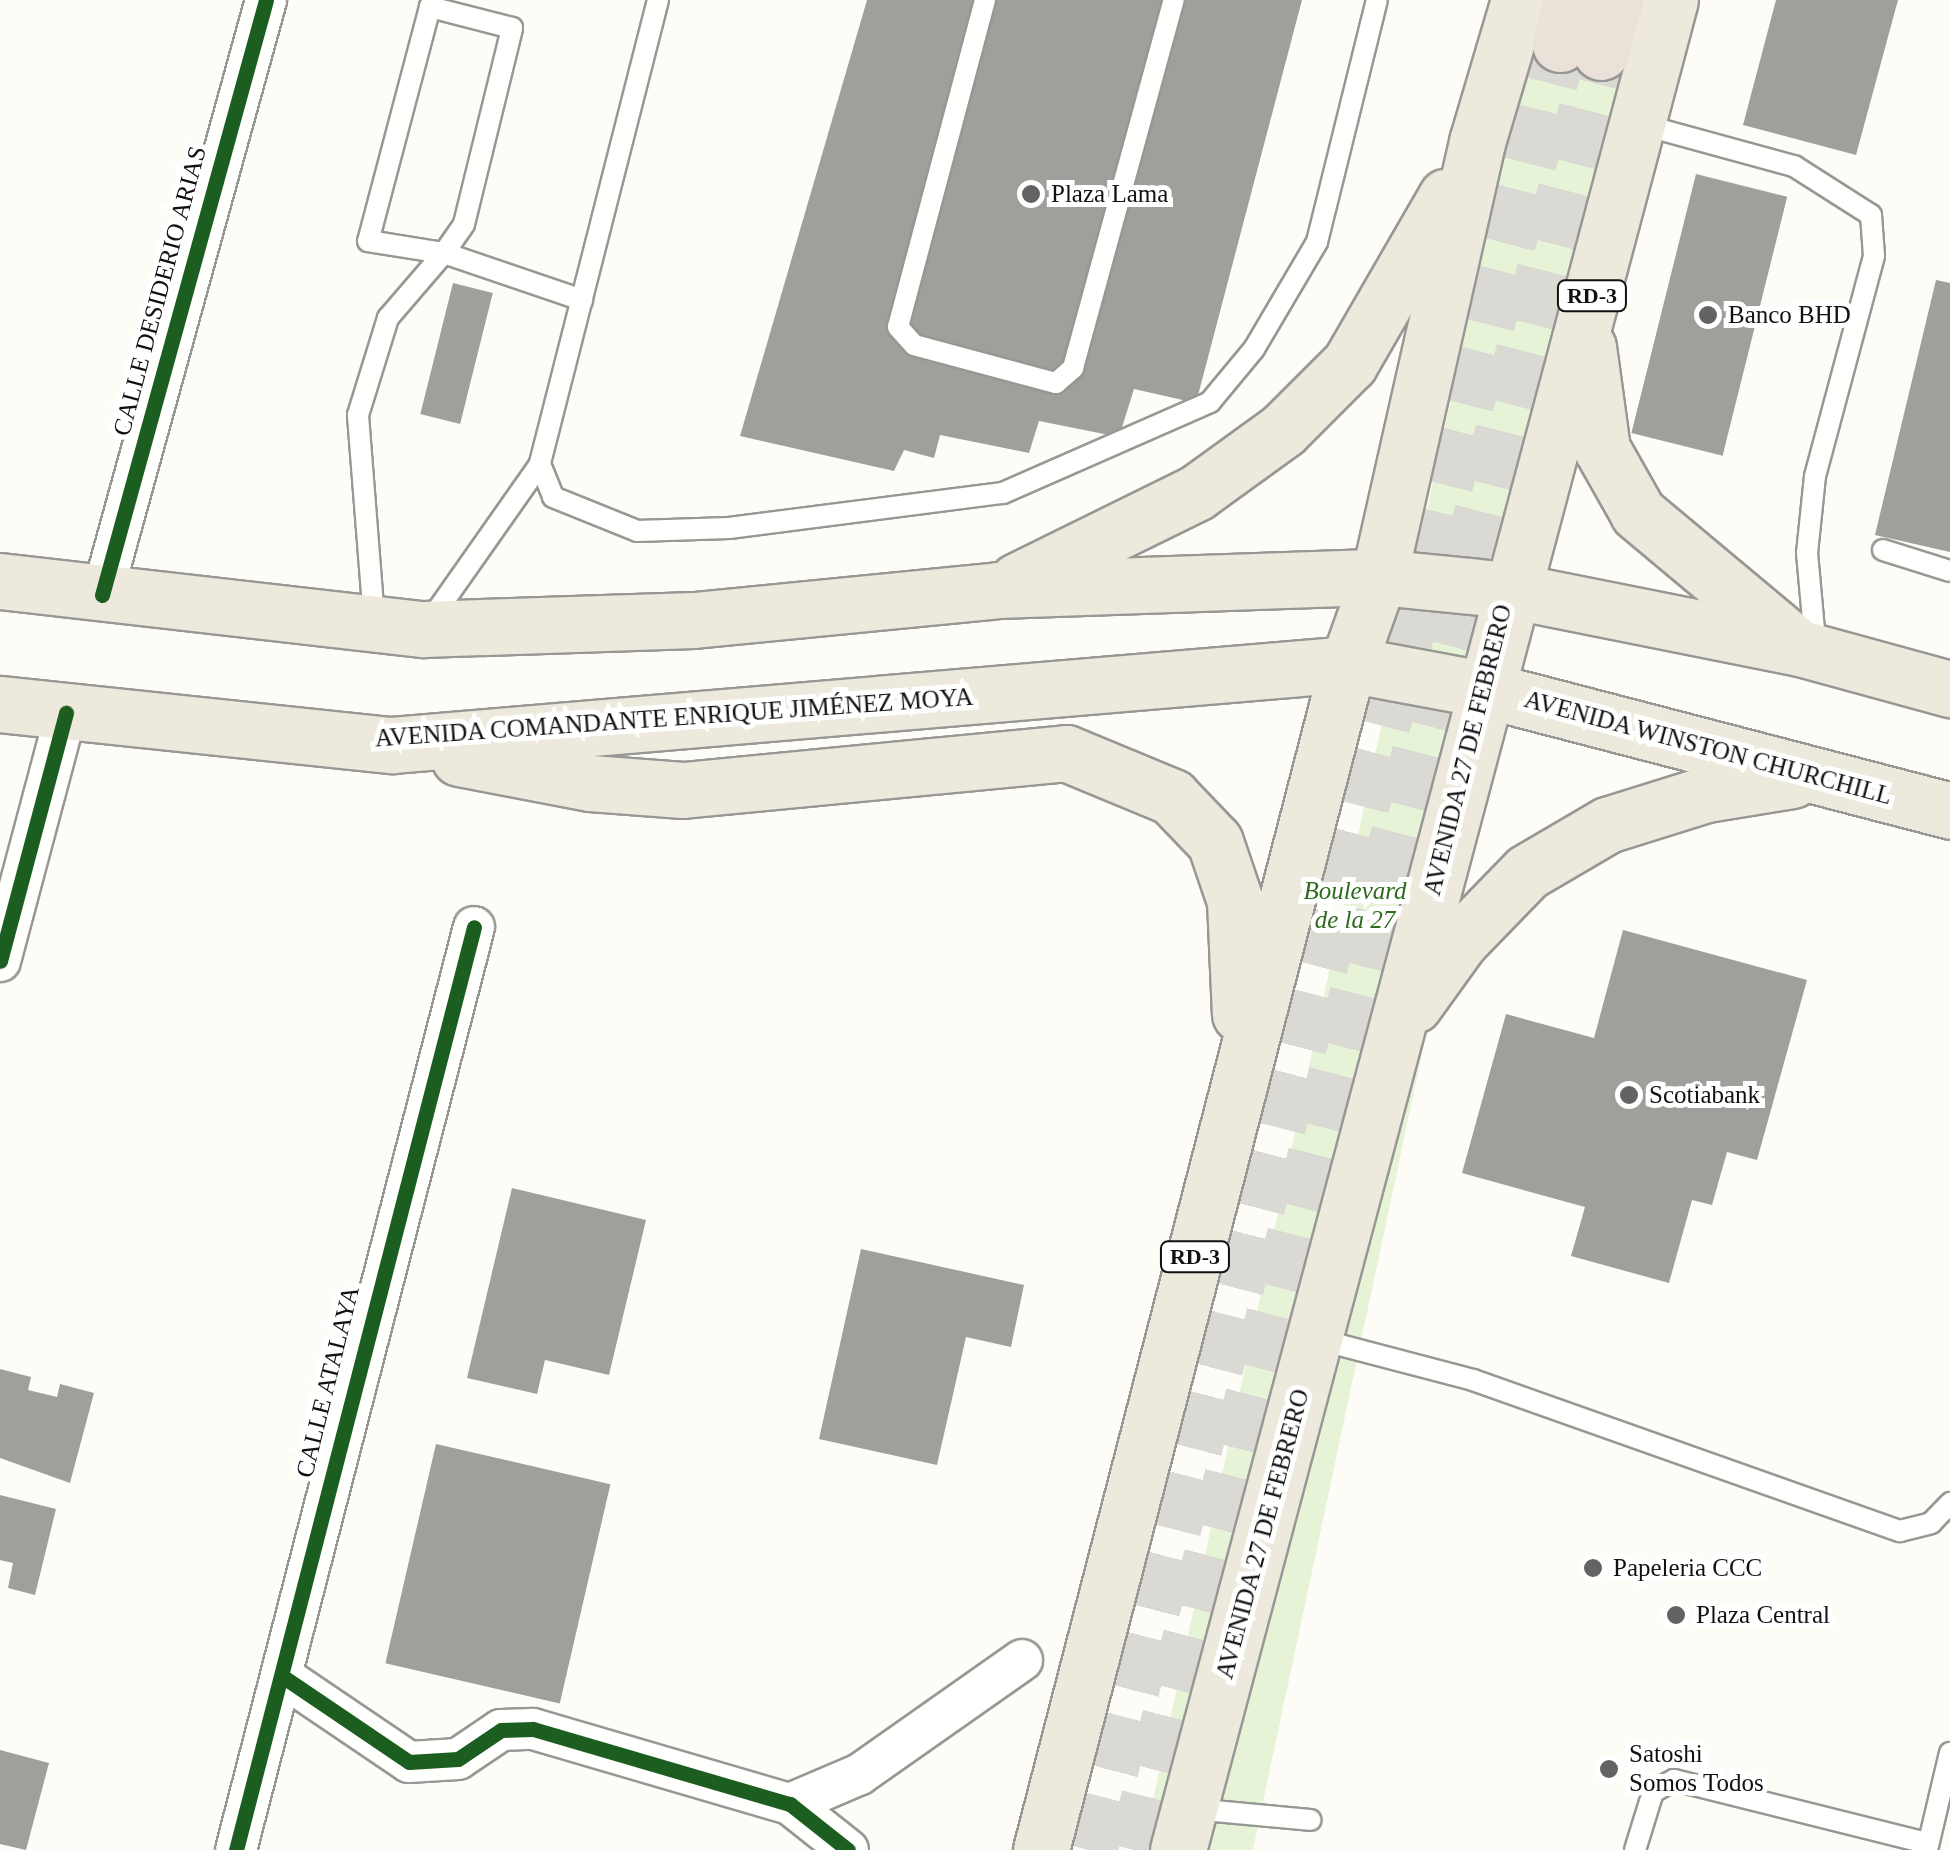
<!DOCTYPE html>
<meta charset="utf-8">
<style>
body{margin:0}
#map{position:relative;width:1950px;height:1850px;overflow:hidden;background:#fdfcf7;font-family:"Times New Roman",serif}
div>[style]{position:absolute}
.green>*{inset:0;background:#e7f3d7;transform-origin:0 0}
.building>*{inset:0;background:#a19f9c;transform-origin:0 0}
.motorway-tunnel>*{height:55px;margin-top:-27.5px;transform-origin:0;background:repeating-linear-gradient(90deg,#dad9d4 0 55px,transparent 0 83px)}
.roads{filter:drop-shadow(2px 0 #979795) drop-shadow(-2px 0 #979795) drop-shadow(0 2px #979795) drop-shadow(0 -2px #979795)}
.service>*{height:20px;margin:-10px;padding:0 10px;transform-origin:10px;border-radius:10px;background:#fffffe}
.minor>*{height:40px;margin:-20px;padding:0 20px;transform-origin:20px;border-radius:20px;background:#fffffe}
.primary>*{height:55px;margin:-27.5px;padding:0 27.5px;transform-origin:27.5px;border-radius:27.5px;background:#ede9dc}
.motorway>*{height:55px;margin:-27.5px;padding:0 27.5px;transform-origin:27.5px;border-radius:27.5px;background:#eae1d8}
.cycleway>*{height:15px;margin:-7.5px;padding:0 7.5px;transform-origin:7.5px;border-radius:7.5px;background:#1b5e20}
.dots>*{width:28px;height:28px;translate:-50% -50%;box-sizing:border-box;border:5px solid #fff;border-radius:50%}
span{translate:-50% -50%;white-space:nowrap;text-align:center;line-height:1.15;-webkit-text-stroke:10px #fff;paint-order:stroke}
.shield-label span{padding:2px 8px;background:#fff;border:2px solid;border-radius:8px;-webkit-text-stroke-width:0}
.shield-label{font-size:22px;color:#111;font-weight:700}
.poi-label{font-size:25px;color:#111}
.left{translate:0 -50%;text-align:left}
.street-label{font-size:25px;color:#111}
.park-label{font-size:25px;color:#2f6b1f;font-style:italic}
</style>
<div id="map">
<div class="green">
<i style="left:1525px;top:50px;width:108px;height:1861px;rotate:12deg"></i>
</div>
<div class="building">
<i style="clip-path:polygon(867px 0,1302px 0,1196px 403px,1134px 389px,1119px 437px,1039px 421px,1029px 453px,940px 435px,934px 458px,904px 450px,894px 471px,740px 436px)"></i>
<i style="clip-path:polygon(1776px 0,1898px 0,1856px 155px,1743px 125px)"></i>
<i style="left:1696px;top:174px;width:94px;height:267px;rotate:14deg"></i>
<i style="clip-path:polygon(1936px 280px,1950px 283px,1950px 552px,1875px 535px)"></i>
<i style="left:453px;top:283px;width:41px;height:135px;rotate:14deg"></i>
<i style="clip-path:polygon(1623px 930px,1807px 980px,1757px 1160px,1727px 1152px,1712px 1205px,1692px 1200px,1669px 1283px,1571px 1256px,1585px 1207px,1462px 1173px,1506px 1014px,1594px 1038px)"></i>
<i style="clip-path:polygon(512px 1188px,646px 1220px,609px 1375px,545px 1360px,537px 1394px,467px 1378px)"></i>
<i style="clip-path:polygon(861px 1249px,1024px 1285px,1011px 1347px,966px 1337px,937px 1465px,819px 1439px)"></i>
<i style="clip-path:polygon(0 1369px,31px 1377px,28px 1390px,57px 1397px,60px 1384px,94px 1393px,70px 1483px,0 1458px)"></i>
<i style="left:436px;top:1444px;width:179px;height:225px;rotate:13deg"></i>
<i style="clip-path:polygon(0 1495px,56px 1509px,35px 1595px,8px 1588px,13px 1563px,0 1560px)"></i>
<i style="clip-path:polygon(0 1750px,49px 1763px,26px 1850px,0 1844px)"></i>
</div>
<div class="motorway-tunnel">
<i style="left:1090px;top:1850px;width:1866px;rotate:-75.41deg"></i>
<i style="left:1135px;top:1850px;width:1857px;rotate:-75.47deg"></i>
</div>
<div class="roads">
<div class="service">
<i style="left:658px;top:0;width:479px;rotate:104.3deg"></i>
<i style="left:540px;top:464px;width:35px;rotate:68deg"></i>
<i style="left:553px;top:497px;width:91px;rotate:22deg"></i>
<i style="left:637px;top:531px;width:92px;rotate:-1.9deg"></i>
<i style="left:729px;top:528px;width:276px;rotate:-7.3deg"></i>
<i style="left:1003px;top:493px;width:226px;rotate:-23.7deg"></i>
<i style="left:1210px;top:402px;width:69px;rotate:-50.3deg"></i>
<i style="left:1254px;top:349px;width:124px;rotate:-59.5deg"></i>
<i style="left:1317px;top:242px;width:249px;rotate:-76.1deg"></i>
<i style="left:985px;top:0;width:338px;rotate:104.9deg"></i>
<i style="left:898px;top:327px;width:24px;rotate:48deg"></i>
<i style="left:914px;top:345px;width:147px;rotate:15deg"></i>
<i style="left:1056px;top:383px;width:23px;rotate:-41deg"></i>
<i style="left:1073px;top:368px;width:382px;rotate:-74.7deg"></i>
<i style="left:1640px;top:124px;width:160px;rotate:15.3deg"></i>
<i style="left:1794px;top:166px;width:91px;rotate:32.5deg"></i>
<i style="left:1871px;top:215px;width:41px;rotate:85.8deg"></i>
<i style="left:1874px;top:256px;width:228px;rotate:105deg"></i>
<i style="left:1815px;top:476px;width:77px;rotate:95.9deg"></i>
<i style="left:1807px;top:553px;width:98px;rotate:84.8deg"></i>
<i style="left:1883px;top:550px;width:70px;rotate:17.4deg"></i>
<i style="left:374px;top:619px;width:205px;rotate:-94.5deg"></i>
<i style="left:358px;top:415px;width:102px;rotate:-72.8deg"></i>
<i style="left:388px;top:318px;width:86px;rotate:-49.3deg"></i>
<i style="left:444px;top:253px;width:35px;rotate:-55deg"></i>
<i style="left:464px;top:224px;width:202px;rotate:-76.2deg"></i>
<i style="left:512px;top:28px;width:85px;rotate:-165.6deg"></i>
<i style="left:430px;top:7px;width:242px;rotate:104.8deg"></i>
<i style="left:368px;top:241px;width:77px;rotate:9deg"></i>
<i style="left:444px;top:253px;width:146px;rotate:18.8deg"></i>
<i style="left:429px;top:622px;width:193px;rotate:-54.9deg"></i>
<i style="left:1317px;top:1339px;width:161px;rotate:14.7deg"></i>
<i style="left:1473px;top:1380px;width:453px;rotate:19.5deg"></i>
<i style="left:1900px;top:1531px;width:32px;rotate:-14deg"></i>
<i style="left:1931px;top:1523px;width:28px;rotate:-46deg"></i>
<i style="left:1192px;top:1809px;width:119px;rotate:5.3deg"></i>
<i style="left:1635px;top:1850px;width:61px;rotate:-72.8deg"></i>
<i style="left:1653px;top:1792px;width:24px;rotate:-30deg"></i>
<i style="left:1674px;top:1780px;width:257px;rotate:14deg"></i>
<i style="left:1927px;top:1850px;width:100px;rotate:-76.7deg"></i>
</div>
<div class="minor">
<i style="left:102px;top:595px;width:617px;rotate:-74.59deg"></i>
<i style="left:0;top:961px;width:257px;rotate:-75.1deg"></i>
<i style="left:282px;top:1676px;width:153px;rotate:34.1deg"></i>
<i style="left:409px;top:1762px;width:49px;rotate:-3.5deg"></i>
<i style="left:458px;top:1759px;width:52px;rotate:-34deg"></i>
<i style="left:501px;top:1730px;width:32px;rotate:-2deg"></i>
<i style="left:533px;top:1729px;width:268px;rotate:16.3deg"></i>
<i style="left:790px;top:1804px;width:74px;rotate:38.4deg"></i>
<i style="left:790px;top:1804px;width:76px;rotate:-23.2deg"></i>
<i style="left:860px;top:1774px;width:198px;rotate:-35.1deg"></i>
<i style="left:236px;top:1850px;width:953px;rotate:-75.54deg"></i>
</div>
<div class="primary">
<i style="left:1588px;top:347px;width:103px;rotate:82.2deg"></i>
<i style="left:1602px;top:449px;width:73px;rotate:60.6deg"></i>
<i style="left:1638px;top:513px;width:198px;rotate:39.9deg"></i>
<i style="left:0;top:581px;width:426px;rotate:6.5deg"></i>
<i style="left:423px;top:629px;width:271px;rotate:-1.9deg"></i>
<i style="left:694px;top:620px;width:305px;rotate:-5.6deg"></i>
<i style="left:998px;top:590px;width:381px;rotate:-2deg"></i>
<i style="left:1379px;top:577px;width:131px;rotate:5.7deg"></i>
<i style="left:1509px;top:590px;width:297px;rotate:11.3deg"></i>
<i style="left:1800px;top:648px;width:156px;rotate:15.3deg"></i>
<i style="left:1017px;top:581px;width:199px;rotate:-26.2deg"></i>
<i style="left:1196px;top:493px;width:107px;rotate:-35.9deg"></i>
<i style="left:1283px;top:430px;width:95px;rotate:-45deg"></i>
<i style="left:1350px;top:363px;width:192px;rotate:-60deg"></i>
<i style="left:0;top:704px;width:394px;rotate:6deg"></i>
<i style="left:392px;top:745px;width:959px;rotate:-4.84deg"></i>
<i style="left:1348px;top:664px;width:137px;rotate:10.5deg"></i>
<i style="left:1483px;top:689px;width:483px;rotate:14.6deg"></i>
<i style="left:459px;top:758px;width:133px;rotate:10.8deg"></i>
<i style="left:590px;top:783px;width:93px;rotate:4.3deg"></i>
<i style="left:683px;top:790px;width:385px;rotate:-5.5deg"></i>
<i style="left:1066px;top:753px;width:115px;rotate:22.5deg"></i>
<i style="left:1172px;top:797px;width:62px;rotate:46.3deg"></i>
<i style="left:1215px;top:842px;width:62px;rotate:71.3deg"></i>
<i style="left:1235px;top:901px;width:113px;rotate:87.5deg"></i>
<i style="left:1414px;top:1005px;width:79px;rotate:-54.3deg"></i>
<i style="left:1460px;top:941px;width:96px;rotate:-45.8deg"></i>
<i style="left:1527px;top:872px;width:93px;rotate:-30.4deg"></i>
<i style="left:1607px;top:825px;width:104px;rotate:-17.4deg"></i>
<i style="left:1706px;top:794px;width:87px;rotate:-9.2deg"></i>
<i style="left:1041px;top:1850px;width:1225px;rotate:-75.49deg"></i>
<i style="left:1348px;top:664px;width:92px;rotate:-70.4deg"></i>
<i style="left:1379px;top:577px;width:446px;rotate:-77.3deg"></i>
<i style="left:1477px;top:142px;width:148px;rotate:-73.5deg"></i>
<i style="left:1178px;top:1850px;width:1914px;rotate:-75.11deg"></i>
</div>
<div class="motorway">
<i style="left:1560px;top:44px;width:46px;rotate:-74.7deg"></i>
<i style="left:1601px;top:52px;width:54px;rotate:-74.9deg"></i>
</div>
</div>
<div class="cycleway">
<i style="left:102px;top:595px;width:617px;rotate:-74.59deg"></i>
<i style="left:0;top:961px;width:257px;rotate:-75.1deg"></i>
<i style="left:282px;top:1676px;width:153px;rotate:34.1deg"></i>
<i style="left:409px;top:1762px;width:49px;rotate:-3.5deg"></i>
<i style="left:458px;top:1759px;width:52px;rotate:-34deg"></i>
<i style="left:501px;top:1730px;width:32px;rotate:-2deg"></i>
<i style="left:533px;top:1729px;width:268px;rotate:16.3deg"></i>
<i style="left:790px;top:1804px;width:74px;rotate:38.4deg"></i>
<i style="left:236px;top:1850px;width:953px;rotate:-75.54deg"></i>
</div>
<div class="dots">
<i style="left:1031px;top:194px;background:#646362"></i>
<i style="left:1708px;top:315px;background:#646362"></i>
<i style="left:1629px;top:1095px;background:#646362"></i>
<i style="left:1593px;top:1568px;background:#646362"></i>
<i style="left:1676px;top:1615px;background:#646362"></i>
<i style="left:1609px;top:1769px;background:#646362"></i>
</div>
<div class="shield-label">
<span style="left:1592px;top:296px">RD-3</span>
<span style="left:1195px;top:1257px">RD-3</span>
</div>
<div class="poi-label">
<span class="left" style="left:1051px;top:194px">Plaza Lama</span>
<span class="left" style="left:1728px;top:315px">Banco BHD</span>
<span class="left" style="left:1649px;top:1095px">Scotiabank</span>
<span class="left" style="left:1613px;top:1568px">Papeleria CCC</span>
<span class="left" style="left:1696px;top:1615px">Plaza Central</span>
<span class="left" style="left:1629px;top:1769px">Satoshi<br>Somos Todos</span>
</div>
<div class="street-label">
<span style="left:160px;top:291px;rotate:-75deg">CALLE DESIDERIO ARIAS</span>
<span style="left:674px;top:718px;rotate:-4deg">AVENIDA COMANDANTE ENRIQUE JIMÉNEZ MOYA</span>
<span style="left:1708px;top:748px;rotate:15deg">AVENIDA WINSTON CHURCHILL</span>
<span style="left:1468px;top:750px;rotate:-76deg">AVENIDA 27 DE FEBRERO</span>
<span style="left:328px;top:1382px;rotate:-76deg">CALLE ATALAYA</span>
<span style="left:1263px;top:1534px;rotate:-75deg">AVENIDA 27 DE FEBRERO</span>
</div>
<div class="park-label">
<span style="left:1355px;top:906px">Boulevard<br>de la 27</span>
</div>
</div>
